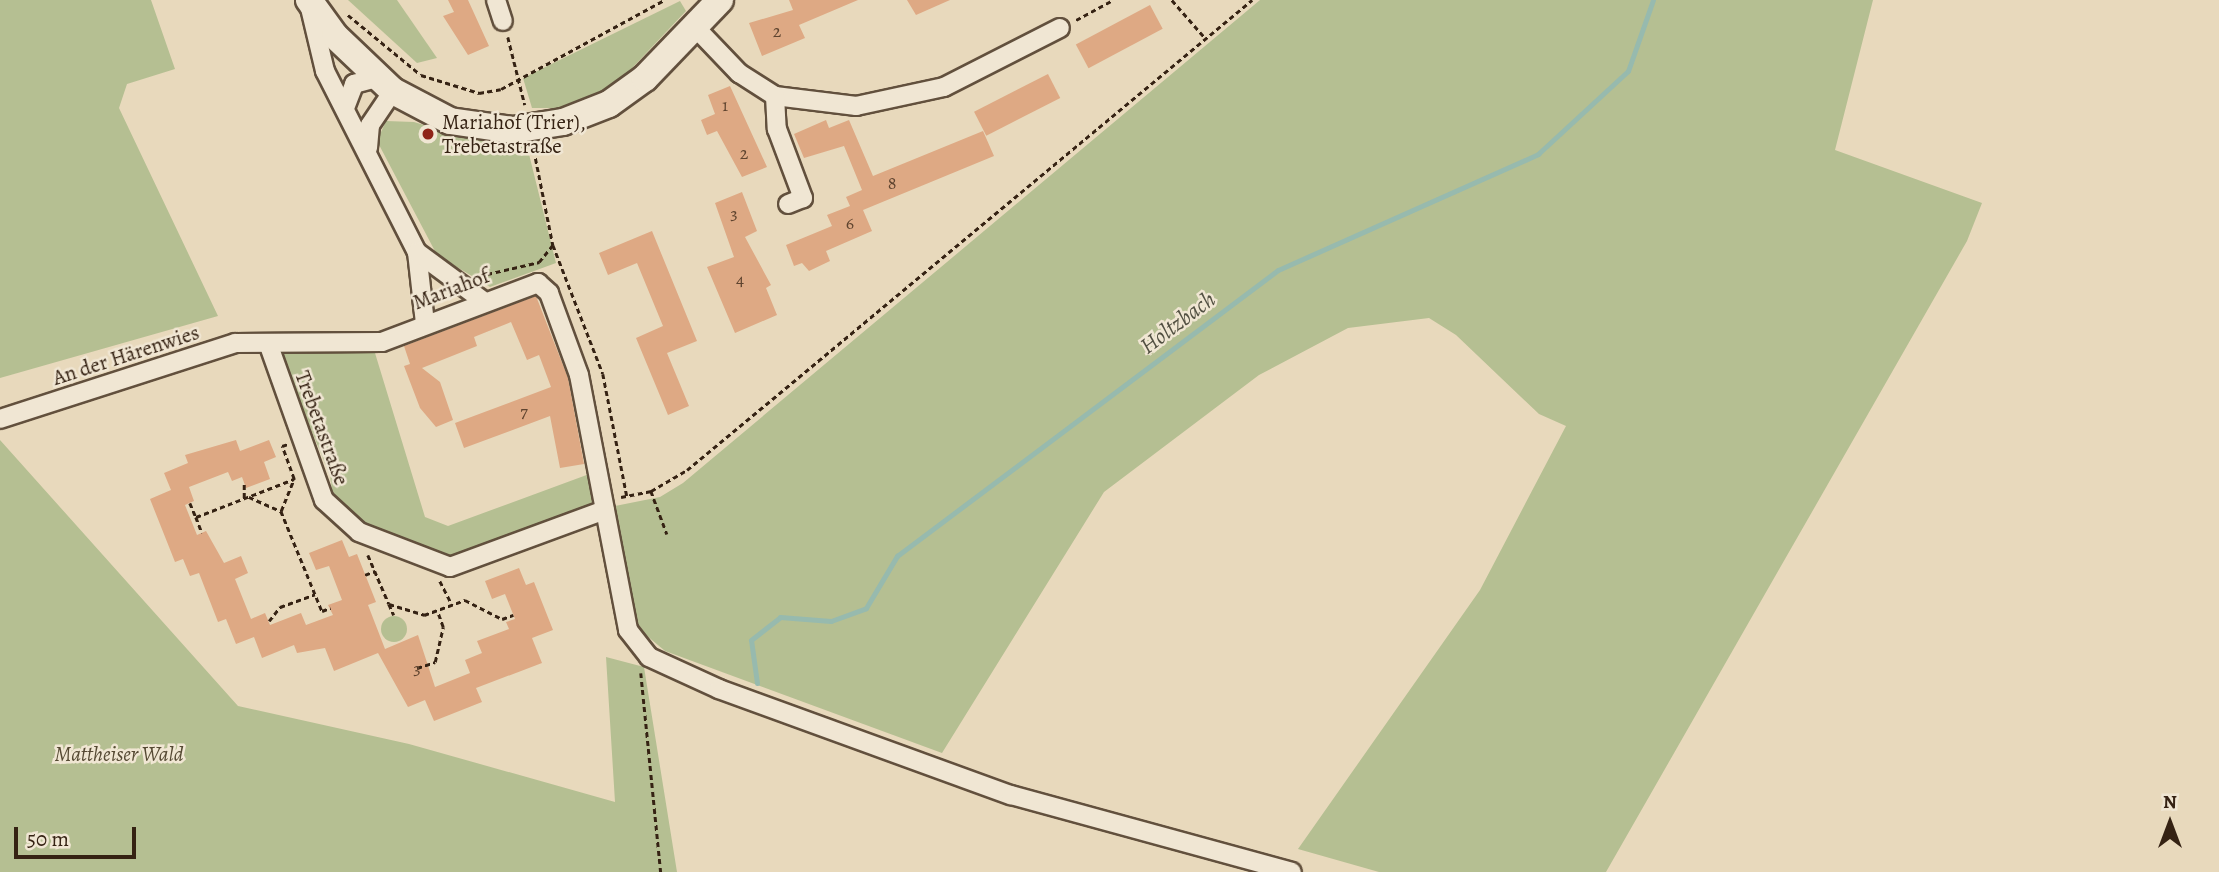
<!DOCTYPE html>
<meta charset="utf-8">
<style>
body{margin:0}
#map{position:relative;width:2219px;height:872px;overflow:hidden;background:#e8d9bc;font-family:Alegreya,serif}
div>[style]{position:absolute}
.green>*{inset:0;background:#b5bf92}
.round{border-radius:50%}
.stream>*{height:5px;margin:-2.5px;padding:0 2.5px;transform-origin:2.5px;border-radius:2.5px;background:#97baae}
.building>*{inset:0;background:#dea984;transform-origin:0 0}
.path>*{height:2.5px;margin-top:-1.25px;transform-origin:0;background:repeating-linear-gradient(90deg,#352213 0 5px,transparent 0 8.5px)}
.roads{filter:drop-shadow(2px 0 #62503d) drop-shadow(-2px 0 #62503d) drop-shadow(0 2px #62503d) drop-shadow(0 -2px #62503d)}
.street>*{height:18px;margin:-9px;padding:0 9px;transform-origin:9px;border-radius:9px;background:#f0e6d3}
.secondary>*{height:26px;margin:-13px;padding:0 13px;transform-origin:13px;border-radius:13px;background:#f0e6d3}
.dots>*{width:19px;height:19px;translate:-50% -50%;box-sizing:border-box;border:4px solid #f0e6d3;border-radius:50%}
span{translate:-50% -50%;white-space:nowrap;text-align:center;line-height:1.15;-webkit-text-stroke:5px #f0e6d3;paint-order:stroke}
.number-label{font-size:18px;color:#5f442f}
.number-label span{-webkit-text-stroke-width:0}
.poi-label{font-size:21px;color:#352213}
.left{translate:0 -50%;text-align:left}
.street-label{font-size:21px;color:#352213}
.park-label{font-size:21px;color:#554933;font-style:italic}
.water-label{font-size:23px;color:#525042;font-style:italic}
.north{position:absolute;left:2135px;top:788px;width:70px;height:70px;-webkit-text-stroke:5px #f0e6d3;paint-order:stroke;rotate:0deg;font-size:19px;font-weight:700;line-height:28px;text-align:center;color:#352213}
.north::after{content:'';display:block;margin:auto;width:24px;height:32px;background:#352213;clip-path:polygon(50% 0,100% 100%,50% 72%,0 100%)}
.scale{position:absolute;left:14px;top:827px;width:122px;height:32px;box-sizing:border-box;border:4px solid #352213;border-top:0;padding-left:9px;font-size:21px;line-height:24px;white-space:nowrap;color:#352213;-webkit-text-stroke:5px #f0e6d3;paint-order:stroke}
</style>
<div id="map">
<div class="green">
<i style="clip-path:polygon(0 0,151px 0,175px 69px,127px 84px,119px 108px,218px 316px,0 378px)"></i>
<i style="clip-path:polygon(348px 0,397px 0,437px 58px,417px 63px)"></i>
<i style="clip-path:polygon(1260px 0,1873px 0,1835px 150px,1982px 203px,1967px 241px,1606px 872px,1379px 872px,1298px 849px,1480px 590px,1566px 426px,1539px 414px,1456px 335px,1429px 318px,1348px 328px,1259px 375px,1104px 492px,942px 753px,665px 651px,633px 624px,615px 506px,660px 497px,683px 483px)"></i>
<i style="clip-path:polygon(680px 1px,686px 11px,617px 84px,562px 108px,532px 108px,523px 78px)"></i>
<i style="clip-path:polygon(386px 121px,414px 122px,474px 140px,526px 142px,556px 263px,490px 287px,437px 255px,377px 141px)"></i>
<i style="clip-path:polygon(280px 353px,375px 353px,425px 517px,448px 526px,592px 473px,593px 507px,448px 558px,357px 522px,335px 510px,330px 476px)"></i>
<i style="clip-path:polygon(0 440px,238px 706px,409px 744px,615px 802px,606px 657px,644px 667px,677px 872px,0 872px)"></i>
<i class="round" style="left:381px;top:616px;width:26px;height:26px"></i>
</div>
<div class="stream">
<i style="left:757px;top:683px;width:43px;rotate:-97.9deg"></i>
<i style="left:751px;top:640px;width:37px;rotate:-38deg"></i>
<i style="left:780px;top:617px;width:51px;rotate:4.5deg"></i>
<i style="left:831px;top:621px;width:37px;rotate:-20deg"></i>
<i style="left:866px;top:608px;width:61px;rotate:-59.2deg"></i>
<i style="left:897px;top:556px;width:476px;rotate:-36.9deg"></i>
<i style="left:1278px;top:270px;width:285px;rotate:-24deg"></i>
<i style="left:1538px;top:154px;width:122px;rotate:-42.7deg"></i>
<i style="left:1628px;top:71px;width:75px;rotate:-70.6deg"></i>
</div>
<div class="building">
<i style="clip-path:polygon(448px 0,468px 0,489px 46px,468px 55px,443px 16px,454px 12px)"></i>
<i style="clip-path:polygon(789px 0,858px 0,799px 25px,805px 38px,762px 56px,749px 23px,793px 10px)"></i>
<i style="clip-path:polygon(907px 0,950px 0,916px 15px)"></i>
<i style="left:1150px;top:5px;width:27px;height:84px;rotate:62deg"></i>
<i style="left:1048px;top:74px;width:27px;height:83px;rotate:63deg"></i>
<i style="clip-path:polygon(730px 86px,767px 167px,742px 177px,717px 131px,707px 135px,701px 120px,715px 114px,708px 95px)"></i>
<i style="clip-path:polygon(826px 120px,829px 128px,849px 120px,873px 176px,983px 131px,994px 156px,863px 210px,872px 231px,826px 251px,830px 261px,809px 271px,802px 263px,794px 266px,786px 245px,832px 226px,827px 215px,850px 206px,846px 197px,862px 190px,844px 146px,804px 158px,794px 134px)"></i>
<i style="clip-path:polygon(742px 192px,757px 231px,745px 237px,771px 285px,766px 288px,777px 315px,735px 333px,707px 267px,734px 257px,715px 203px)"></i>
<i style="clip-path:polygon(652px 231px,697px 341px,667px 353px,689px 406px,668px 415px,636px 338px,663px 326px,637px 263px,608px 275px,599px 253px)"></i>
<i style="clip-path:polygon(536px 296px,568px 378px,584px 464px,560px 468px,550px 416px,464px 448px,455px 423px,551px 387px,539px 355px,527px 360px,511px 322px,474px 337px,477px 346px,422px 368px,440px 382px,453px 420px,436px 427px,420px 408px,404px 366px,410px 364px,404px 346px)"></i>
<i style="clip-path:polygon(236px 440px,240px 451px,269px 440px,276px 457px,264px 462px,270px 479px,246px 488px,242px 477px,232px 481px,228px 472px,189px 487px,194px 501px,185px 505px,197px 535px,206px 531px,224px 563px,241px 556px,248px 573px,235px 579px,251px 619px,265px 613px,270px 625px,301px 613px,306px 625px,333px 615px,328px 605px,342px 600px,329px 566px,316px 570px,309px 553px,342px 540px,349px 557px,357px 554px,376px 602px,368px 605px,385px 649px,418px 635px,435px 687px,470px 673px,465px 660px,482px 653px,477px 641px,509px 629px,506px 622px,515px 619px,505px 594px,492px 599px,485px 581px,519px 568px,526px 585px,534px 582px,553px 630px,532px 638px,542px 663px,476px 688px,482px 702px,434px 721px,425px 700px,408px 707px,378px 653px,334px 671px,325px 648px,297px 653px,294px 645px,262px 658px,254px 637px,236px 644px,226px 619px,218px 622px,199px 573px,190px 576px,183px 559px,175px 562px,150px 499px,171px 490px,164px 473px,188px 463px,185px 455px)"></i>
</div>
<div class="path">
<i style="left:1172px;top:0;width:52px;rotate:48.9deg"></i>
<i style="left:348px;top:15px;width:94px;rotate:39.4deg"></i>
<i style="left:421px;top:75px;width:61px;rotate:17.2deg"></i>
<i style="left:479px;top:93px;width:22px;rotate:-10deg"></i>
<i style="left:501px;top:89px;width:186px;rotate:-28.6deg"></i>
<i style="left:1076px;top:20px;width:42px;rotate:-28.4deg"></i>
<i style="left:508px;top:37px;width:70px;rotate:76deg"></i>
<i style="left:534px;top:150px;width:97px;rotate:78.7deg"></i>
<i style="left:553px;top:245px;width:138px;rotate:68.8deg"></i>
<i style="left:603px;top:374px;width:124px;rotate:78.9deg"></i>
<i style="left:479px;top:276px;width:62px;rotate:-13.1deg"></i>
<i style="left:539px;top:262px;width:22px;rotate:-51deg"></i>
<i style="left:651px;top:491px;width:46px;rotate:69.6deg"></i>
<i style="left:249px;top:497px;width:35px;rotate:24deg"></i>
<i style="left:281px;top:511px;width:108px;rotate:67.7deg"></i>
<i style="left:322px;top:611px;width:9px;rotate:-21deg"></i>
<i style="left:621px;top:497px;width:31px;rotate:-11deg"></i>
<i style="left:651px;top:491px;width:42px;rotate:-30.3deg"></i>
<i style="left:687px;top:470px;width:735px;rotate:-39.76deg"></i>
<i style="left:244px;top:498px;width:14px;rotate:-90deg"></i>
<i style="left:190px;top:503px;width:15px;rotate:67deg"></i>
<i style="left:196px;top:517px;width:105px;rotate:-21.2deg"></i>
<i style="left:281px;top:511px;width:35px;rotate:-68deg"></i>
<i style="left:294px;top:479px;width:35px;rotate:-110deg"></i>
<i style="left:282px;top:446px;width:6px;rotate:-18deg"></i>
<i style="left:196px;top:517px;width:17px;rotate:69deg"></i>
<i style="left:368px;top:555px;width:53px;rotate:66.8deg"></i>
<i style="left:389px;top:604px;width:37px;rotate:17deg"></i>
<i style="left:424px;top:615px;width:44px;rotate:-20.1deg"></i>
<i style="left:465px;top:600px;width:42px;rotate:27.2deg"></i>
<i style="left:502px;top:619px;width:12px;rotate:-20deg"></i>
<i style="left:365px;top:575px;width:11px;rotate:-22deg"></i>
<i style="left:440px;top:581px;width:27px;rotate:63deg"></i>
<i style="left:389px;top:604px;width:12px;rotate:66deg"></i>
<i style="left:269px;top:621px;width:18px;rotate:-52deg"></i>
<i style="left:280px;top:607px;width:37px;rotate:-20deg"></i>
<i style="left:417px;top:668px;width:19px;rotate:-18deg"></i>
<i style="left:435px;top:662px;width:36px;rotate:-77deg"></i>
<i style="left:443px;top:627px;width:15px;rotate:-110deg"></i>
<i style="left:641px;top:673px;width:200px;rotate:84.3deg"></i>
</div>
<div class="roads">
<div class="street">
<i style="left:496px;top:0;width:22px;rotate:72deg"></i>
<i style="left:310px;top:8px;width:65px;rotate:76.6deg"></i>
<i style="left:325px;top:71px;width:203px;rotate:63.1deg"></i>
<i style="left:417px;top:252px;width:71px;rotate:83.6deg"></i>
<i style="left:695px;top:27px;width:64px;rotate:46.3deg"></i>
<i style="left:739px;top:73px;width:43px;rotate:32.6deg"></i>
<i style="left:775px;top:96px;width:82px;rotate:7deg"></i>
<i style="left:856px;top:106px;width:90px;rotate:-12.2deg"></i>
<i style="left:944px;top:87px;width:130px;rotate:-27deg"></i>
<i style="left:775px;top:96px;width:33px;rotate:87deg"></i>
<i style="left:777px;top:129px;width:74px;rotate:69.4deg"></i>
<i style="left:803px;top:198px;width:16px;rotate:158deg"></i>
<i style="left:345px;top:108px;width:26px;rotate:-69deg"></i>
<i style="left:354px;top:84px;width:23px;rotate:-15deg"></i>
<i style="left:368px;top:148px;width:23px;rotate:-85deg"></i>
<i style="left:370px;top:125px;width:41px;rotate:-55.9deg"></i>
<i style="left:417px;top:252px;width:81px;rotate:36.4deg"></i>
<i style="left:268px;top:343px;width:167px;rotate:70.4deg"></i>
<i style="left:324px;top:500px;width:47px;rotate:42.4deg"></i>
<i style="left:359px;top:532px;width:97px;rotate:21deg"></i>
<i style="left:450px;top:567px;width:165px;rotate:-20.2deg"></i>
<i style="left:0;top:419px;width:247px;rotate:-17.9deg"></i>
<i style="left:235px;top:343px;width:147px;rotate:-0.4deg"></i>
<i style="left:382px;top:342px;width:167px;rotate:-20.7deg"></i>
<i style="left:538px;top:283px;width:15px;rotate:42deg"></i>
<i style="left:549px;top:293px;width:87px;rotate:69.9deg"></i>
<i style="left:579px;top:375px;width:260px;rotate:79.1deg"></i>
<i style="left:628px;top:630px;width:34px;rotate:52deg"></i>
<i style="left:649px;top:657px;width:77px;rotate:24.6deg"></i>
<i style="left:719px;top:689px;width:311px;rotate:20deg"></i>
<i style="left:1011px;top:795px;width:291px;rotate:15.3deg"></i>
</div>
<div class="secondary">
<i style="left:309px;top:0;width:44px;rotate:54.2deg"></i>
<i style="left:335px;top:36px;width:80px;rotate:43.5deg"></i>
<i style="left:393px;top:91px;width:64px;rotate:27.8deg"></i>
<i style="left:450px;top:121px;width:64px;rotate:8.1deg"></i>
<i style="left:513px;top:130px;width:51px;rotate:-9.1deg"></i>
<i style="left:563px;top:122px;width:49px;rotate:-21.4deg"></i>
<i style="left:609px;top:104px;width:44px;rotate:-35.8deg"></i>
<i style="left:645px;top:78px;width:108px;rotate:-46.1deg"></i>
</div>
</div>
<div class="dots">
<i style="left:428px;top:134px;background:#8f2418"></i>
</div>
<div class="number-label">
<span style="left:777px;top:31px">2</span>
<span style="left:725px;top:105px">1</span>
<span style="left:744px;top:153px">2</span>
<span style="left:892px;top:183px">8</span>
<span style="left:734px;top:213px">3</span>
<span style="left:850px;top:223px">6</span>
<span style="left:740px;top:279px">4</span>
<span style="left:524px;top:411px">7</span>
<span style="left:417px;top:668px">3</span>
</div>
<div class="poi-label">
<span class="left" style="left:442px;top:134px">Mariahof (Trier),<br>Trebetastraße</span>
</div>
<div class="street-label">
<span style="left:451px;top:289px;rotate:-21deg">Mariahof</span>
<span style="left:126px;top:355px;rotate:-18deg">An der Härenwies</span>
<span style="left:322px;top:428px;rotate:70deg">Trebetastraße</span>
</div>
<div class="park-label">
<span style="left:119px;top:754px">Mattheiser Wald</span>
</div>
<div class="water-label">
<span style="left:1178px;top:323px;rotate:-37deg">Holtzbach</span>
</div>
<div class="north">N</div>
<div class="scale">50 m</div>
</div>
